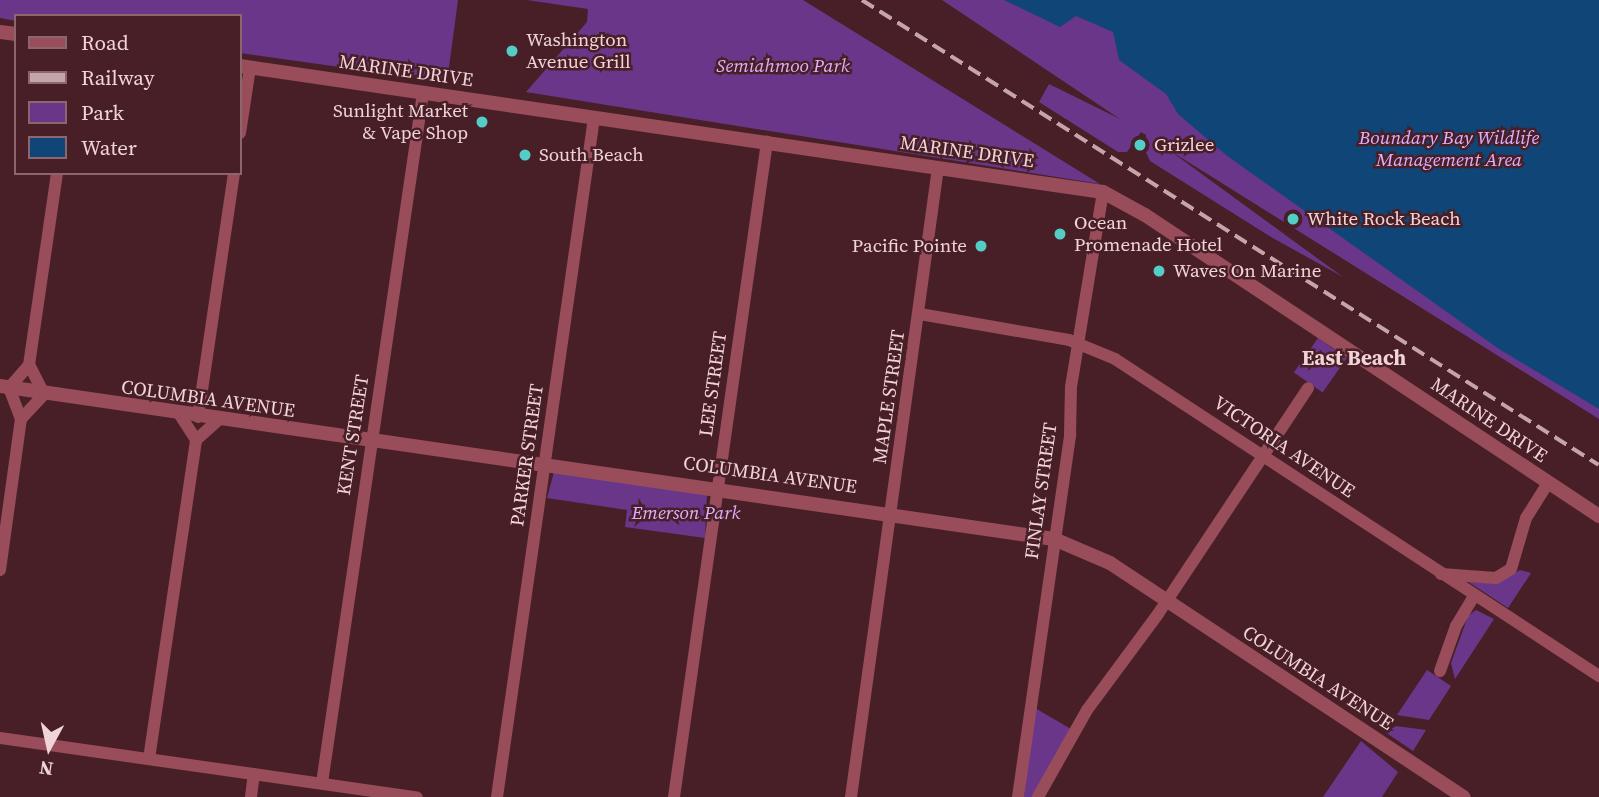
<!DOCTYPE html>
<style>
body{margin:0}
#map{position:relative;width:1599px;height:797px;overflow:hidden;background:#481f26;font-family:"Source Serif 4",serif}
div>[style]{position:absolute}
.green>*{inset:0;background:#6a368a;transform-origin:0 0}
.water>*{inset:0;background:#0f4677}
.minor>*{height:12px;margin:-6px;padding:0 6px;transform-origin:6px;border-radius:6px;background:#994d5b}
.tertiary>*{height:14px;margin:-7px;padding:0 7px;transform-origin:7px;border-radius:7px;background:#994d5b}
.rail>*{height:3.5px;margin-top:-1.75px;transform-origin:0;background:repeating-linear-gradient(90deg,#c5a5a9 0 14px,transparent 0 21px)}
.dots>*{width:19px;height:19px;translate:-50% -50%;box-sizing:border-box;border:4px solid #481f26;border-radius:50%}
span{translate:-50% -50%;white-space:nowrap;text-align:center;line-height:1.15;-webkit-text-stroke:5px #481f26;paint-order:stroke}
.poi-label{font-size:19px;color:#f0d4d7}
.left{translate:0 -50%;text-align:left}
.right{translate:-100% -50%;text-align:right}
.park-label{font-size:19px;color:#ddb0fe;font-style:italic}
.street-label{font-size:19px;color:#f0d4d7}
.neighbourhood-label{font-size:21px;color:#f0d4d7;font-weight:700}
.legend{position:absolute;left:14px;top:14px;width:228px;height:161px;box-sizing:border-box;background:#481f26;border:2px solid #8b676d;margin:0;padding:9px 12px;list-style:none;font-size:21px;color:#f0d4d7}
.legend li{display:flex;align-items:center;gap:14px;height:35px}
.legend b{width:35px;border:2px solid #8b676d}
.north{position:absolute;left:14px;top:713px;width:70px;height:70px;-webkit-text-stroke:5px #481f26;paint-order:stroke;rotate:188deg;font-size:19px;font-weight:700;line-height:28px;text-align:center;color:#f0d4d7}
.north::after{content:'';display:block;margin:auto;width:24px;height:32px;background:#f0d4d7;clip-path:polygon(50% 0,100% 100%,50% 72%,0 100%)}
</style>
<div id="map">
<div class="green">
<i style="clip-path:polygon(0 0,458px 0,447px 82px,240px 53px,240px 16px,16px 16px,16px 21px,0 18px)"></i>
<i style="clip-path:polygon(527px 0,803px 0,1100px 184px,526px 92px,587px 22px,588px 9px)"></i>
<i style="clip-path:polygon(942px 0,1599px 0,1599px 419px,1169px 150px,1343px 277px,1271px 237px,1150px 161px,1145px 150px,1146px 135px,1141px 132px,1127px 152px,1118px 152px,1039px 102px,1049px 84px,1120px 119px)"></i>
<i style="left:1318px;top:338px;width:35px;height:42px;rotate:35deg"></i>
<i style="clip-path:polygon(554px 472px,707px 494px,705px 538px,625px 527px,627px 510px,547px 498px)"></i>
<i style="clip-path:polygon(1520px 570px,1531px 573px,1508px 608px,1467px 581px,1497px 583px)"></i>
<i style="clip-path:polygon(1476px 610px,1494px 619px,1455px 679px,1451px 663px,1468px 616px)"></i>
<i style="clip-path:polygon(1427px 670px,1451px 686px,1429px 720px,1397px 715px)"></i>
<i style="clip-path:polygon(1035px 708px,1071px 729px,1033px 797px,1024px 797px)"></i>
<i style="clip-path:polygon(1396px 726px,1426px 730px,1413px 751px,1385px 732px)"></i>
<i style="clip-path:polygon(1361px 741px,1398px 772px,1382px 797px,1323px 797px)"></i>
</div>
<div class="water">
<i style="clip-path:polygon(1004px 0,1599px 0,1599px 409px,1499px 349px,1226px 155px,1178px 114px,1166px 94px,1119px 60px,1113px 32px,1076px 16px,1060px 27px)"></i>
</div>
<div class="minor">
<i style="left:240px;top:133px;width:66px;rotate:-81.3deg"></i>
<i style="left:920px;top:314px;width:151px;rotate:9.9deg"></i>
<i style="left:1069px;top:340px;width:50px;rotate:22.4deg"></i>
<i style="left:1115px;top:359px;width:579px;rotate:33.22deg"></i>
<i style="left:180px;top:415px;width:30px;rotate:57deg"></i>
<i style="left:198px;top:417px;width:247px;rotate:-81.6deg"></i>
<i style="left:21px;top:419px;width:34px;rotate:-47deg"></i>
<i style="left:44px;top:394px;width:33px;rotate:-117deg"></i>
<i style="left:0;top:570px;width:152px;rotate:-82.1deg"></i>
<i style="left:21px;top:419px;width:33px;rotate:-111deg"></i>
<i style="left:9px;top:388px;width:30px;rotate:-49deg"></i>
<i style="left:29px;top:365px;width:194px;rotate:-81.7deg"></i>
<i style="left:1441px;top:574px;width:55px;rotate:4.2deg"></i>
<i style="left:1496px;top:578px;width:17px;rotate:-31deg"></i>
<i style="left:1511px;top:569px;width:53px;rotate:-73.6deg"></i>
<i style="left:1526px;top:518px;width:41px;rotate:-57.8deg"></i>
<i style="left:1440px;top:671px;width:48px;rotate:-70.4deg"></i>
<i style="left:1456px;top:626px;width:35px;rotate:-59deg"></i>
<i style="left:0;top:738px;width:421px;rotate:8.1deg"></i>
<i style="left:149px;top:759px;width:322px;rotate:-81.6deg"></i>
<i style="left:196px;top:440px;width:30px;rotate:-42deg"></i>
<i style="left:322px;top:783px;width:697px;rotate:-81.67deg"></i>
<i style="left:251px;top:797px;width:23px;rotate:-83deg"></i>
<i style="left:497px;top:797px;width:686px;rotate:-81.87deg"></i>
<i style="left:674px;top:797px;width:662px;rotate:-81.92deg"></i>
<i style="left:851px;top:797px;width:635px;rotate:-82.13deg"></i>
<i style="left:1018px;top:797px;width:367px;rotate:-81.8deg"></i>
<i style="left:1070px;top:434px;width:47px;rotate:-88.8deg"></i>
<i style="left:1071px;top:387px;width:198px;rotate:-80.7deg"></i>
<i style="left:1038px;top:797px;width:100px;rotate:-60.6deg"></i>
<i style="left:1087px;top:710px;width:119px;rotate:-53.5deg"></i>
<i style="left:1158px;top:614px;width:271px;rotate:-56.4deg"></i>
</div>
<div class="tertiary">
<i style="left:0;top:32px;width:16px;rotate:7deg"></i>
<i style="left:240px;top:66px;width:872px;rotate:8.31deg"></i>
<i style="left:1103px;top:192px;width:48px;rotate:28.7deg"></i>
<i style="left:1145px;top:215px;width:545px;rotate:33.54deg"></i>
<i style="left:0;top:386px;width:1065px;rotate:8.26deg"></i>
<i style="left:1054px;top:539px;width:61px;rotate:23.2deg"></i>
<i style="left:1110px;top:563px;width:424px;rotate:33.5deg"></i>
</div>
<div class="rail">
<i style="left:862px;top:0;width:871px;rotate:32.25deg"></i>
</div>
<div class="dots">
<i style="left:512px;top:51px;background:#54cdc7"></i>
<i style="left:482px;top:122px;background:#54cdc7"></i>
<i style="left:1140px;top:145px;background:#54cdc7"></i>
<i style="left:525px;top:155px;background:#54cdc7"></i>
<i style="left:1293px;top:219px;background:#54cdc7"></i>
<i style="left:1060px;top:234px;background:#54cdc7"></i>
<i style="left:981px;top:246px;background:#54cdc7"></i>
<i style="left:1159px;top:271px;background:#54cdc7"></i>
</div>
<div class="poi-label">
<span class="left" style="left:526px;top:51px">Washington<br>Avenue Grill</span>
<span class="right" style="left:468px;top:122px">Sunlight Market<br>&amp; Vape Shop</span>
<span class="left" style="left:1154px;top:145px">Grizlee</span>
<span class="left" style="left:539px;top:155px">South Beach</span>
<span class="left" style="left:1307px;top:219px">White Rock Beach</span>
<span class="left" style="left:1074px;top:234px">Ocean<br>Promenade Hotel</span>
<span class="right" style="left:967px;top:246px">Pacific Pointe</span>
<span class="left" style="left:1173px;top:271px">Waves On Marine</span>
</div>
<div class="park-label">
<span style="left:783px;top:66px">Semiahmoo Park</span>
<span style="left:1449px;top:149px">Boundary Bay Wildlife<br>Management Area</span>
<span style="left:686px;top:513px">Emerson Park</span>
</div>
<div class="street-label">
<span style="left:406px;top:71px;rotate:8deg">MARINE DRIVE</span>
<span style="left:967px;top:152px;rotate:8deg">MARINE DRIVE</span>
<span style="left:713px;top:384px;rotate:-82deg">LEE STREET</span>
<span style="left:889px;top:397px;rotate:-82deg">MAPLE STREET</span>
<span style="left:208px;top:399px;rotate:8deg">COLUMBIA AVENUE</span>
<span style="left:1489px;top:420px;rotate:34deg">MARINE DRIVE</span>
<span style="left:353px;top:435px;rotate:-81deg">KENT STREET</span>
<span style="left:1284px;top:447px;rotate:34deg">VICTORIA AVENUE</span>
<span style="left:527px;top:455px;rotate:-82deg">PARKER STREET</span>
<span style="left:770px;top:475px;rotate:8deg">COLUMBIA AVENUE</span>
<span style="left:1041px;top:491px;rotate:-82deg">FINLAY STREET</span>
<span style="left:1318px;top:678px;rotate:33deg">COLUMBIA AVENUE</span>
</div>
<div class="neighbourhood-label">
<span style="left:1354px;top:358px">East Beach</span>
</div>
<ul class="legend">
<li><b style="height:9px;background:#994d5b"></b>Road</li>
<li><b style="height:9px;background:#c5a5a9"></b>Railway</li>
<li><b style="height:19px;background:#6a368a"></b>Park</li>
<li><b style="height:19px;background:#0f4677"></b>Water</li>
</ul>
<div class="north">N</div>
</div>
